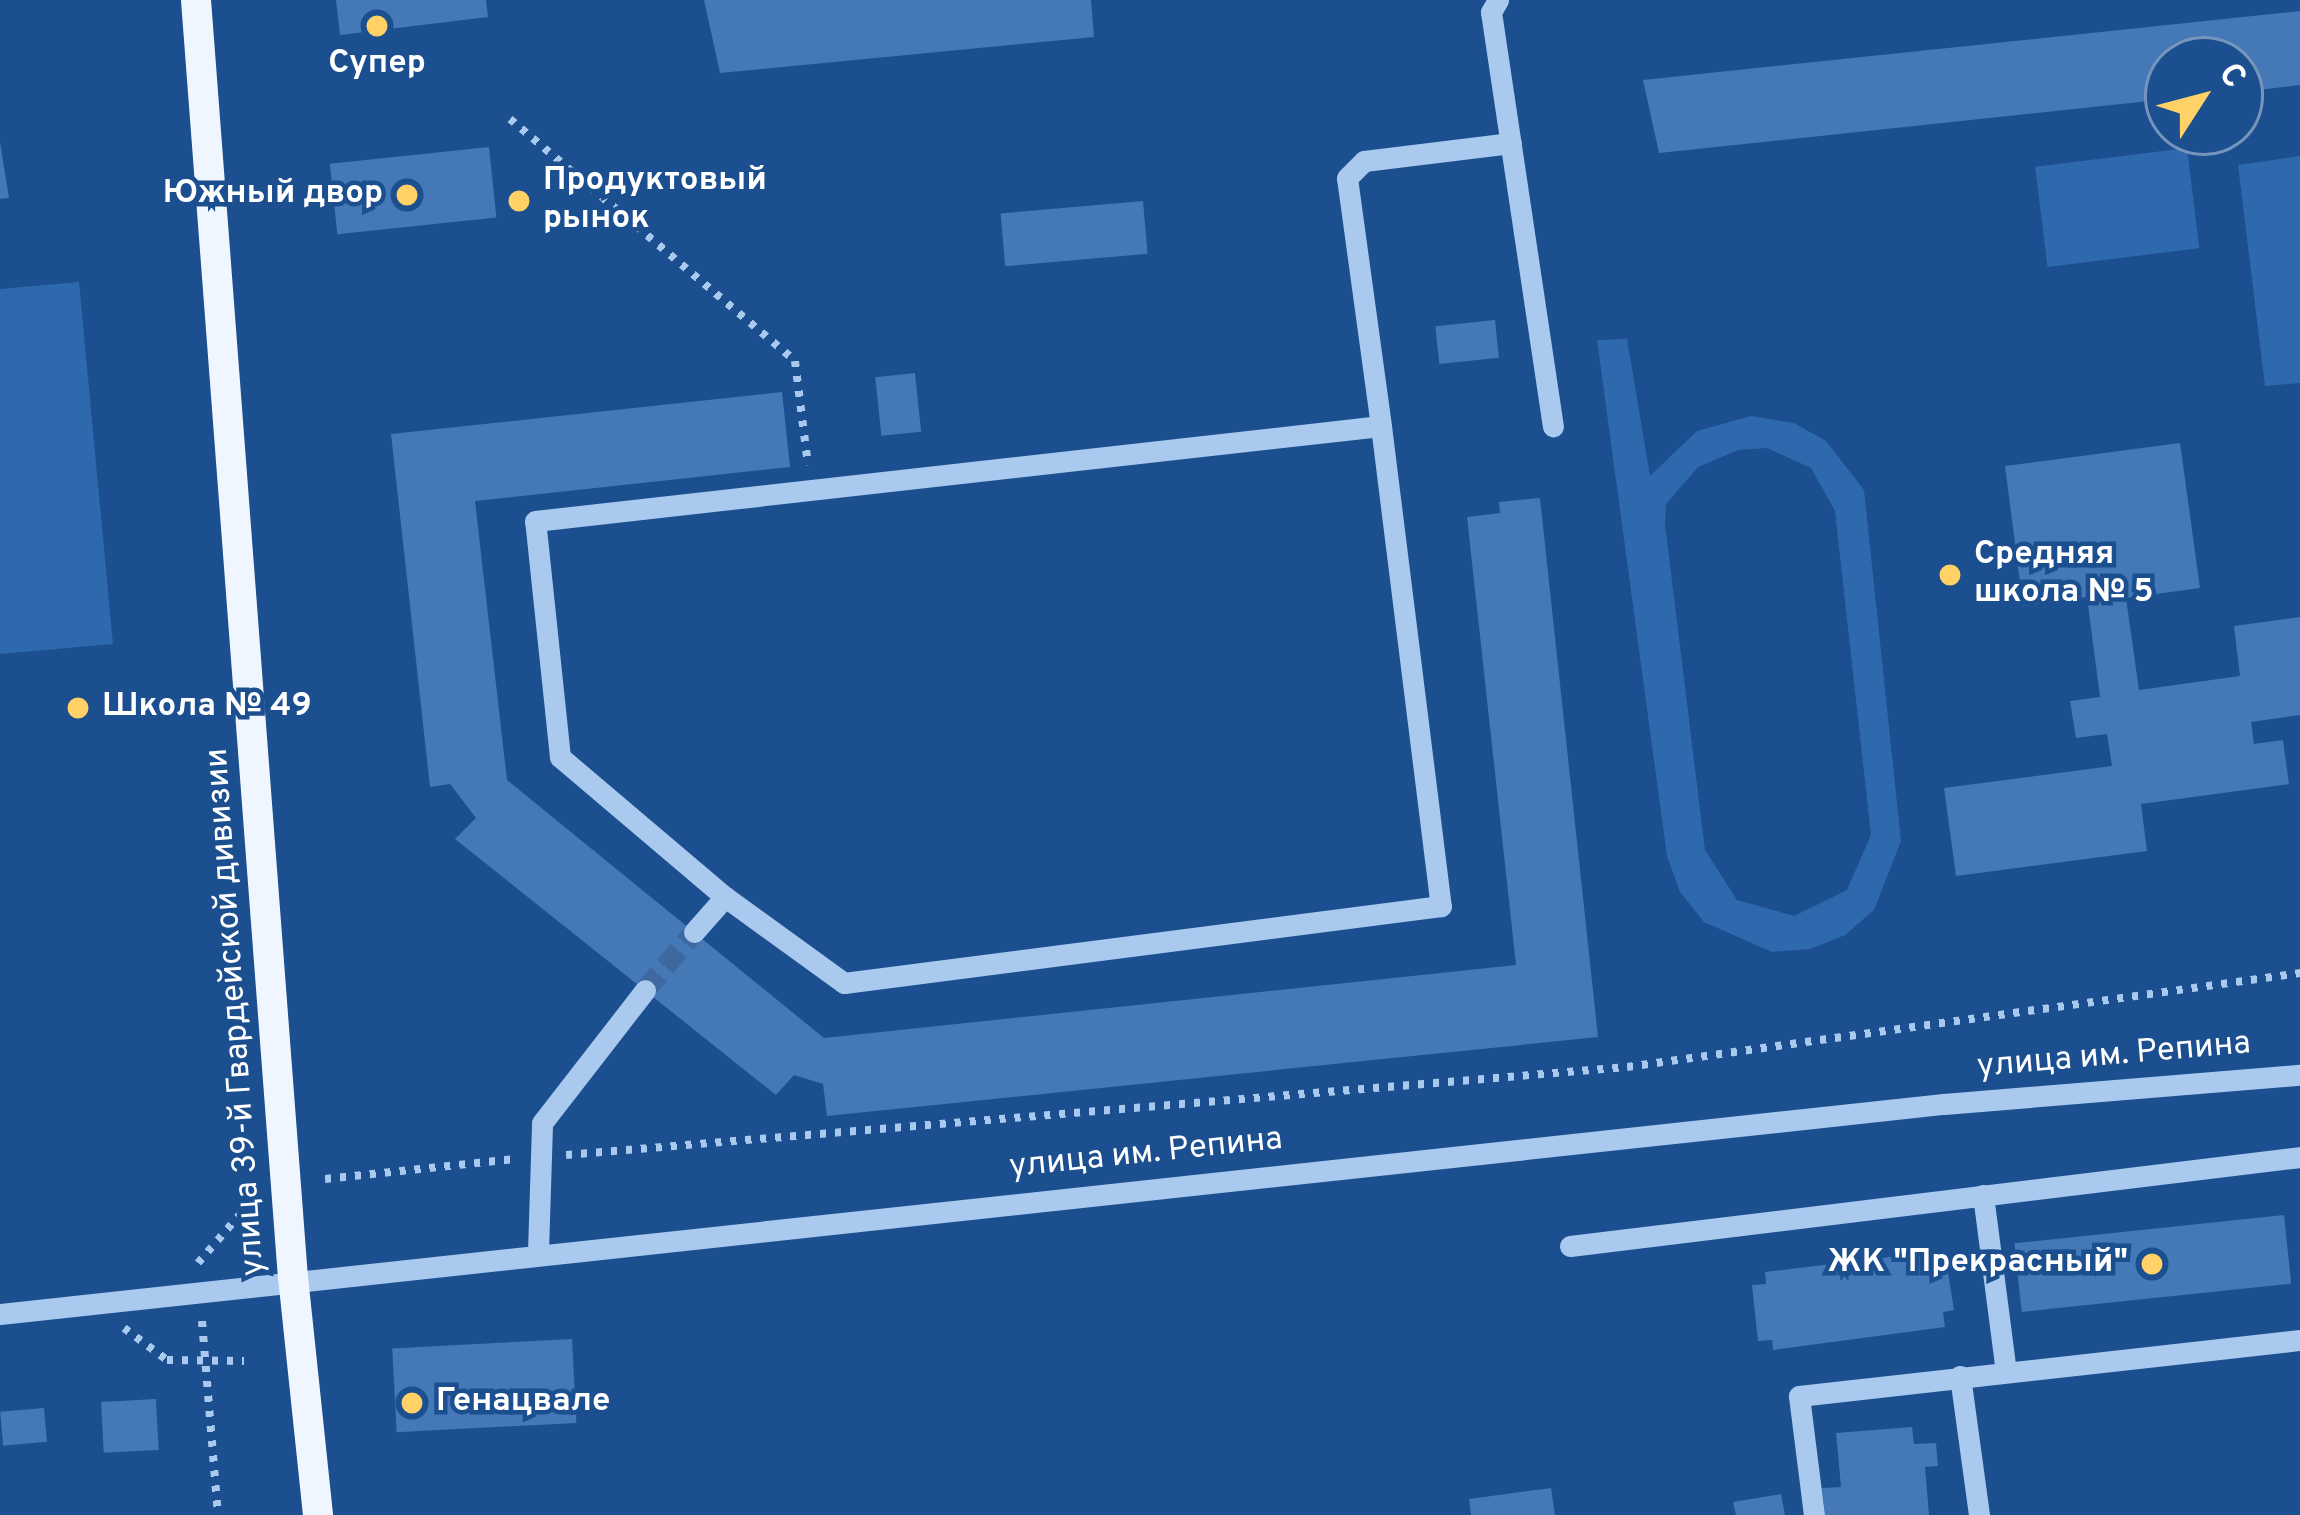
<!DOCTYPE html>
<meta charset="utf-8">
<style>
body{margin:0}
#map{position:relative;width:2300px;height:1515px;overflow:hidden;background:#1b4f8f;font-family:Overpass,sans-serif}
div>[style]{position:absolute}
.green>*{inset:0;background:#2e69ad;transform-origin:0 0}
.building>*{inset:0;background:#4478b7;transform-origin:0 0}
.minor-tunnel>*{height:21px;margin-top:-10.5px;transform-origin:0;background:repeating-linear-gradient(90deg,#3d69a0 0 21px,transparent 0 31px)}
.path>*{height:8px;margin-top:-4px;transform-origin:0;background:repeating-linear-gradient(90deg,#a9c9ee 0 6px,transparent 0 15px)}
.minor>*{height:21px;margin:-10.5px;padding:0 10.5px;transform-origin:10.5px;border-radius:10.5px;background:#a9c9ee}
.major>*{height:30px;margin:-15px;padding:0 15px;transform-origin:15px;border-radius:15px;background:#f0f6ff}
.dots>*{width:33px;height:33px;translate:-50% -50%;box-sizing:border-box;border:6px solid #1b4f8f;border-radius:50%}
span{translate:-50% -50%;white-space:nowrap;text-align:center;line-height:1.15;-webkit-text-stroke:9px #1b4f8f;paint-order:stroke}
.poi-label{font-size:33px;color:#fff;font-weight:700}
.left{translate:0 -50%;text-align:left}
.right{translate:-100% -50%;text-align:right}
.street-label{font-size:33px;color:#fff}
.north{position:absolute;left:2144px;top:36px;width:120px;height:120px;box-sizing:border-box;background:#1b4f8f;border:3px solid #7695bc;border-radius:50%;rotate:54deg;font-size:33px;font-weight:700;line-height:48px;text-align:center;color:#fff}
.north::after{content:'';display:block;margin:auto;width:42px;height:54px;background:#ffd166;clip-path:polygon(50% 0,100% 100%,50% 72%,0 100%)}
</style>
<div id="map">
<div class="green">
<i style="left:2187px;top:148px;width:101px;height:153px;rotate:83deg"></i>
<i style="clip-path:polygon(2300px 156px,2300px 383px,2265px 386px,2238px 165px)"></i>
<i style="clip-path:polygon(79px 282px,113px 644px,0 654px,0 289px)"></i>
<i style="clip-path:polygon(evenodd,1627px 339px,1650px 476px,1697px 431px,1751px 416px,1794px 423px,1826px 441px,1864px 490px,1901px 841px,1874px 910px,1845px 935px,1810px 949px,1772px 952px,1704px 922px,1680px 892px,1667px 856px,1597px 340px,1627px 339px,1767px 448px,1811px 468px,1835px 511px,1871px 835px,1847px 890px,1794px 916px,1737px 900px,1705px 850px,1665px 524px,1666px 504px,1698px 467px,1738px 450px,1767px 448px)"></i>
</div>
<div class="building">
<i style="clip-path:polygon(336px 0,486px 0,488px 17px,340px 35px)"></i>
<i style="clip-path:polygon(704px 0,1091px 0,1094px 37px,720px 73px)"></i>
<i style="clip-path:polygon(2300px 11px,2300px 85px,2240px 92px,2240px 60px,2168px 60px,2168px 99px,1659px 153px,1643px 80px)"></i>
<i style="clip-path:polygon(0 142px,9px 198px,0 199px)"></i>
<i style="left:489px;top:147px;width:71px;height:160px;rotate:84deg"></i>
<i style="left:1143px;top:201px;width:53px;height:143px;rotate:85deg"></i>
<i style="left:1495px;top:320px;width:38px;height:60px;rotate:84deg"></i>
<i style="left:915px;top:373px;width:59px;height:40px;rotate:84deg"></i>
<i style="clip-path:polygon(782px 392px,790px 467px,475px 501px,507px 780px,824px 1038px,1516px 965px,1467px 517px,1500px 513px,1499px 502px,1540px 498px,1598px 1037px,827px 1116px,823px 1084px,794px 1075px,776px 1095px,455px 839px,476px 818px,450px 784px,430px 787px,391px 434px)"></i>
<i style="clip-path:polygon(2180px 443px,2200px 588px,2126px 598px,2139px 690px,2240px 676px,2234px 626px,2300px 617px,2300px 715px,2251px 722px,2254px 744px,2283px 740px,2289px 784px,2141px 804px,2147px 851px,1956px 876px,1944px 788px,2112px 766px,2107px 734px,2076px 738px,2070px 701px,2100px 697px,2087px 597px,2023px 606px,2005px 466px)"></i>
<i style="left:2284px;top:1215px;width:69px;height:271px;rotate:84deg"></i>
<i style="clip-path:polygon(1932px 1252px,1934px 1267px,1947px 1266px,1954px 1310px,1943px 1312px,1945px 1327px,1773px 1350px,1772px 1340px,1758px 1341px,1752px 1285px,1766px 1284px,1765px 1272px)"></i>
<i style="left:572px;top:1339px;width:84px;height:180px;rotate:87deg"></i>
<i style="left:156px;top:1399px;width:51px;height:55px;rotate:87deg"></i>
<i style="left:44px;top:1408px;width:34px;height:44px;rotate:85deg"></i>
<i style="clip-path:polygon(1912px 1427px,1914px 1444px,1936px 1443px,1938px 1466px,1925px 1467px,1929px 1515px,1825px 1515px,1822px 1488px,1841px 1487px,1836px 1433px)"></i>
<i style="clip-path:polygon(1551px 1488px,1555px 1515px,1471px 1515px,1469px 1499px)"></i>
<i style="clip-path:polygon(1781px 1494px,1785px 1515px,1736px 1515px,1733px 1502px)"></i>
</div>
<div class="minor-tunnel">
<i style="left:645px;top:990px;width:76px;rotate:-49.8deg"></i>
</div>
<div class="path">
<i style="left:510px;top:119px;width:374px;rotate:40.3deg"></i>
<i style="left:795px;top:361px;width:105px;rotate:82.9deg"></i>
<i style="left:566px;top:1155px;width:1065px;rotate:-4.74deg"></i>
<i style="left:1627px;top:1067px;width:680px;rotate:-7.95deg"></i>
<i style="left:325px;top:1179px;width:191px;rotate:-6deg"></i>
<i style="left:198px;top:1263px;width:87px;rotate:-49.2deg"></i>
<i style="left:202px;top:1321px;width:195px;rotate:85.3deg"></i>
<i style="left:124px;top:1328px;width:54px;rotate:36.7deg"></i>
<i style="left:167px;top:1360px;width:77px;rotate:0.7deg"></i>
</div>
<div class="minor">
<i style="left:1498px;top:0;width:14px;rotate:120deg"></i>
<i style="left:1491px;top:12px;width:419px;rotate:81.5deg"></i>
<i style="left:1381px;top:426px;width:250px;rotate:-97.8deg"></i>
<i style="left:1347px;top:178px;width:24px;rotate:-45deg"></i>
<i style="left:1364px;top:161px;width:148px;rotate:-7deg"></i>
<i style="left:694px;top:932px;width:47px;rotate:-48.5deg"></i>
<i style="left:725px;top:897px;width:216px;rotate:-139.7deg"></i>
<i style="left:560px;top:757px;width:237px;rotate:-96deg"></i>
<i style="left:535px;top:521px;width:851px;rotate:-6.41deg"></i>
<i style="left:1381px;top:426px;width:484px;rotate:82.9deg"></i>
<i style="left:1441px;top:906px;width:602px;rotate:172.65deg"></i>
<i style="left:844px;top:983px;width:147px;rotate:-144.1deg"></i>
<i style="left:1983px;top:1195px;width:177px;rotate:82.6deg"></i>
<i style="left:1570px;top:1246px;width:735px;rotate:-6.95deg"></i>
<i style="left:538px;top:1252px;width:129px;rotate:-88.2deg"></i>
<i style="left:542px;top:1123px;width:168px;rotate:-52.2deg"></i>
<i style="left:0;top:1314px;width:1955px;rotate:-6.17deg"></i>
<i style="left:1944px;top:1104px;width:357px;rotate:-4.7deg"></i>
<i style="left:1960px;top:1376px;width:140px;rotate:82.2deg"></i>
<i style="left:1814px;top:1515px;width:120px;rotate:-97.2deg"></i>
<i style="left:1799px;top:1396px;width:504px;rotate:-6.38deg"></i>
</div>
<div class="major">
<i style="left:196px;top:0;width:1281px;rotate:85.66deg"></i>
<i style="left:293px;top:1277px;width:239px;rotate:84deg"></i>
</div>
<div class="dots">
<i style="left:377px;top:26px;background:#ffd166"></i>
<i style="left:407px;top:195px;background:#ffd166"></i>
<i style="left:519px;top:201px;background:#ffd166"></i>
<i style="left:1950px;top:575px;background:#ffd166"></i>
<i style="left:78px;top:708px;background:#ffd166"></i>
<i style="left:2152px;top:1264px;background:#ffd166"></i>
<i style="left:412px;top:1403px;background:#ffd166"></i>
</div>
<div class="poi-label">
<span style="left:377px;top:65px">Супер</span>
<span class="left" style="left:543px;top:201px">Продуктовый<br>рынок</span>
<span class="right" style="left:383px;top:195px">Южный двор</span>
<span class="left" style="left:1974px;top:575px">Средняя<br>школа № 5</span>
<span class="left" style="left:102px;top:708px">Школа № 49</span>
<span class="right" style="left:2128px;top:1264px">ЖК "Прекрасный"</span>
<span class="left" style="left:436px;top:1403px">Генацвале</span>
</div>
<div class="street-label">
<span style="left:237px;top:1012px;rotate:-94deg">улица 39-й Гвардейской дивизии</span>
<span style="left:2114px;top:1057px;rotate:-5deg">улица им. Репина</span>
<span style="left:1146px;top:1155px;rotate:-6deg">улица им. Репина</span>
</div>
<div class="north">С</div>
</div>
